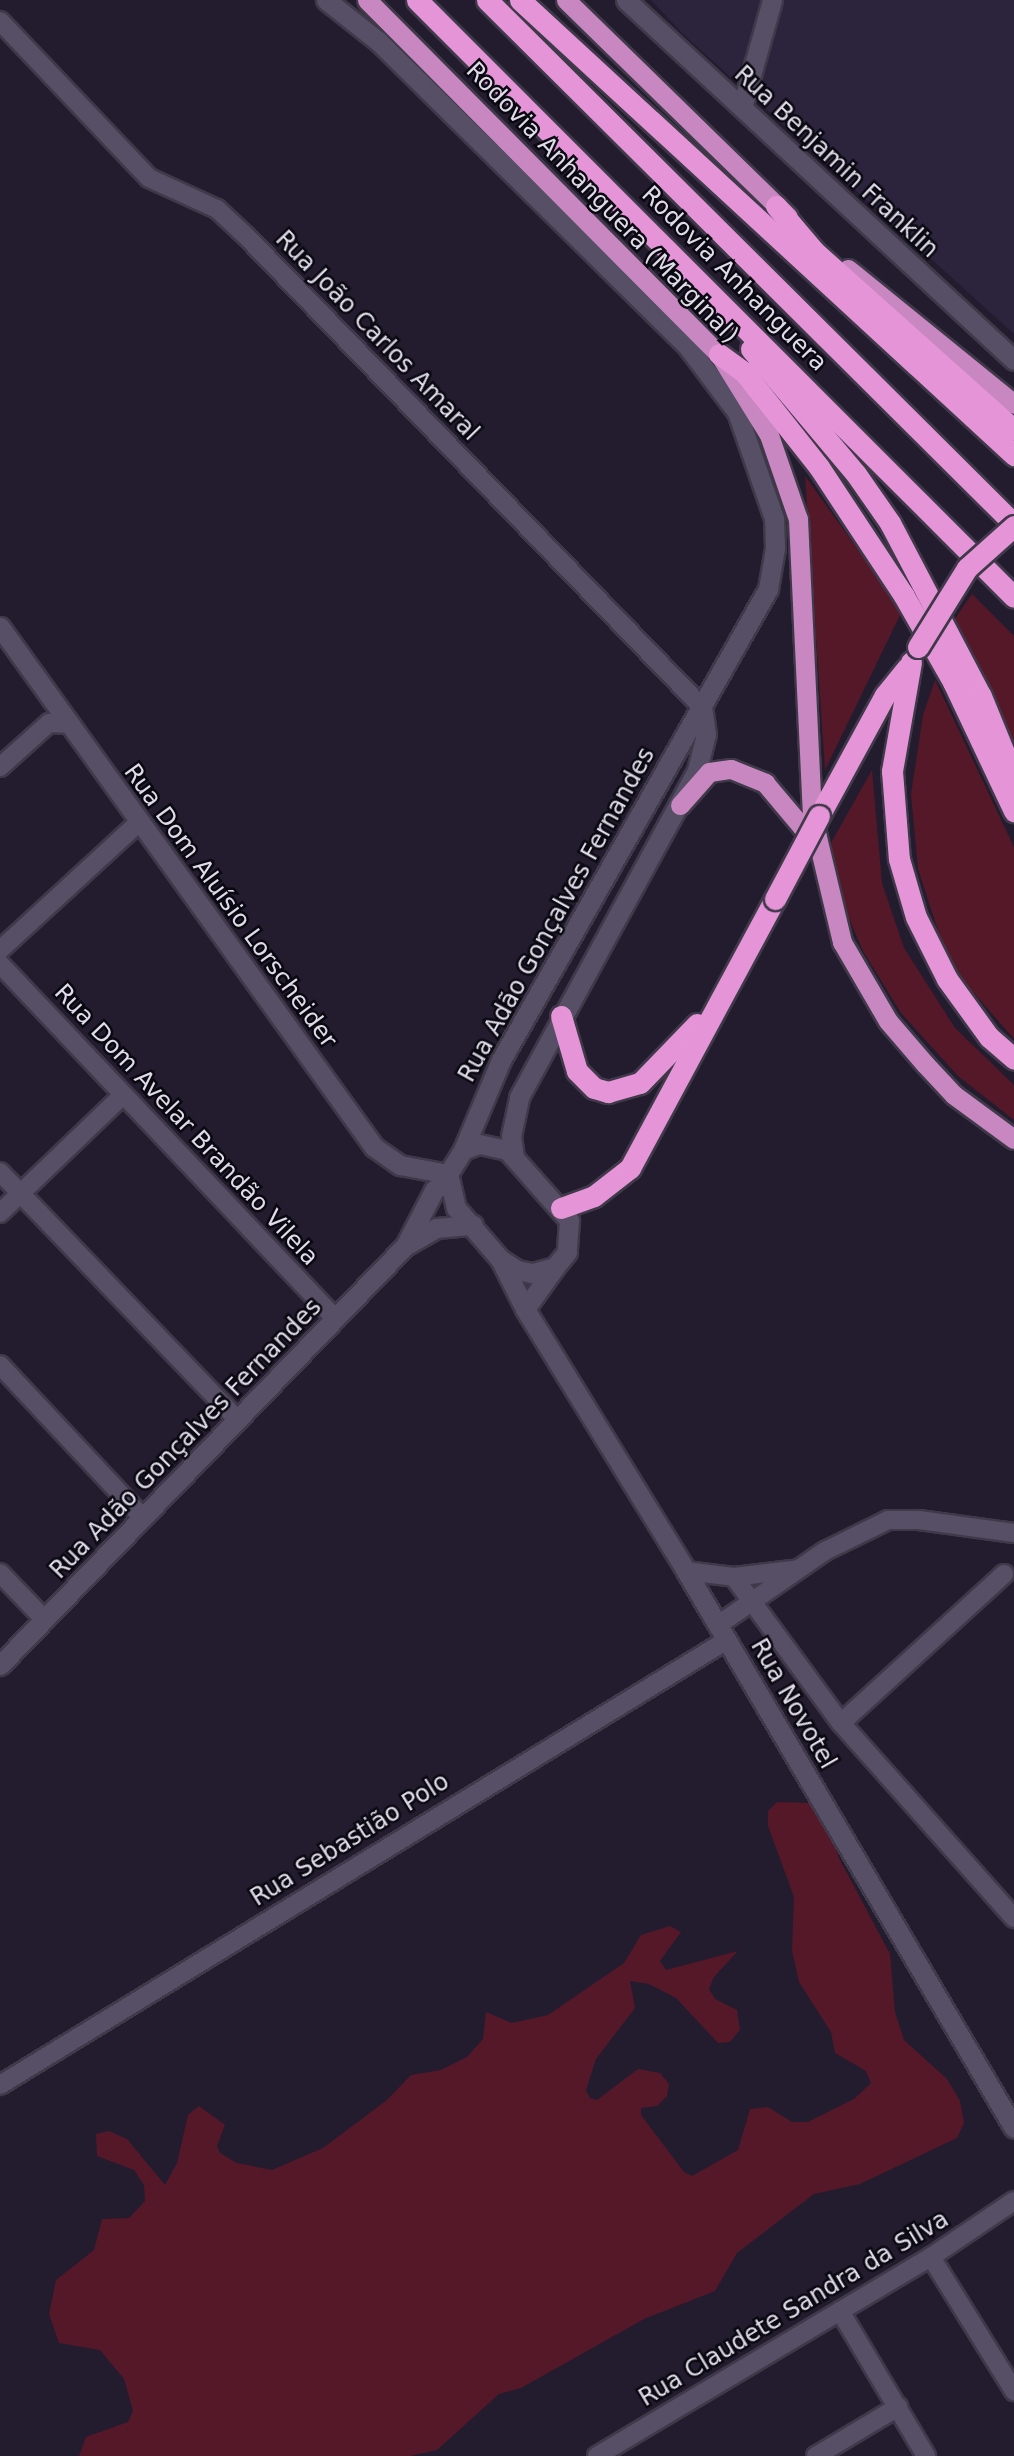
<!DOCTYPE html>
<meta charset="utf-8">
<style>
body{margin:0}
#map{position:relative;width:1014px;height:2456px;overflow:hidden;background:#221c2e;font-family:"DejaVu Sans",sans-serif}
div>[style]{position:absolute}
.built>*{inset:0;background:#2c243c}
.green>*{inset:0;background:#541829}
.roads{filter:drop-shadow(2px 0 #3f3949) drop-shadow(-2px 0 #3f3949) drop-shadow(0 2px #3f3949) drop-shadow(0 -2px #3f3949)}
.minor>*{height:18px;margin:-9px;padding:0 9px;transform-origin:9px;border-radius:9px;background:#564f65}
.tertiary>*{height:19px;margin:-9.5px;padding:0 9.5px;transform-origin:9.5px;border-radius:9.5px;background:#564f65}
.secondary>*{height:19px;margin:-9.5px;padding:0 9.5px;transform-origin:9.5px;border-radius:9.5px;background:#564f65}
.trunk>*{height:19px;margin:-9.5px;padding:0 9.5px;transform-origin:9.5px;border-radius:9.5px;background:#c887c0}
.motorway>*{height:21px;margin:-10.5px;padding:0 10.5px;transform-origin:10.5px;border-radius:10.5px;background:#e595d7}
.bridges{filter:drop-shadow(2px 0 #3f3949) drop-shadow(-2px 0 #3f3949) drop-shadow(0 2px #3f3949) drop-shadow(0 -2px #3f3949)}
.motorway-bridge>*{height:21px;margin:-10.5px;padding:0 10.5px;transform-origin:10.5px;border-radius:10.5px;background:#e595d7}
span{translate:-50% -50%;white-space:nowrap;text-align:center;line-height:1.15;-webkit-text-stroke:5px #0a0810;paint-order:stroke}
.street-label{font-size:24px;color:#e0dce9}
</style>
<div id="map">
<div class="built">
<i style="clip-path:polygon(651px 0,1014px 0,1014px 334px,683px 34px)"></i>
</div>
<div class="green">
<i style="clip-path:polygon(805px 476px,902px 611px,825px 770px,825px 769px)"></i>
<i style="clip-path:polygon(972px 594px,1014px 636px,1014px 749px,954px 620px)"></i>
<i style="clip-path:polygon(935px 680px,1014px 847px,1014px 1039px,966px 984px,943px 946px,918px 869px,911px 794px,923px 715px)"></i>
<i style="clip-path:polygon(872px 770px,882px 883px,904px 948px,955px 1028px,1014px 1085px,1014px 1120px,958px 1076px,901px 1013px,863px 951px,839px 895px,831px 843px)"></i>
<i style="clip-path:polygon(820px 1799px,839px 1858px,890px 1954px,895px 2012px,904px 2040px,947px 2079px,960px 2101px,964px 2123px,957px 2138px,860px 2184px,814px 2194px,737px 2253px,715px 2291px,644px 2319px,521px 2388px,499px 2394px,437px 2450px,410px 2456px,79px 2456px,86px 2437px,128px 2422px,133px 2411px,124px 2379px,100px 2350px,59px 2343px,49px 2314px,56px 2280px,94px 2250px,102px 2219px,129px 2218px,145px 2201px,144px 2185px,134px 2170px,97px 2156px,96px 2134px,109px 2131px,127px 2139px,165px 2185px,177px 2163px,188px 2115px,199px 2106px,225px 2125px,217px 2146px,220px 2153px,237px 2163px,272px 2170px,323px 2148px,387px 2100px,411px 2075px,441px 2070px,467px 2057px,483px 2039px,486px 2012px,512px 2023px,548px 2015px,624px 1963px,641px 1935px,670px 1926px,681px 1932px,660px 1961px,666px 1970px,738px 1951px,714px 1977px,709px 1989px,715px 1999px,737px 2010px,740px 2030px,730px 2042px,718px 2043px,676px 1998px,649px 1984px,630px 1981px,635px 2008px,596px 2059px,586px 2090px,590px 2098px,597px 2100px,638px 2069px,660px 2073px,669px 2084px,667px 2096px,657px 2106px,641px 2108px,641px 2115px,684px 2172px,692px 2176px,738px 2150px,750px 2109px,768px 2107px,792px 2122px,808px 2122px,854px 2099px,871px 2083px,866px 2071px,835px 2053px,831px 2032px,799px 1982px,792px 1951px,794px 1897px,768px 1826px,768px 1811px,777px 1802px,810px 1803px)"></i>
</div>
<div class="roads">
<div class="minor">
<i style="left:0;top:21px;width:216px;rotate:46.5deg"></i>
<i style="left:149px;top:178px;width:75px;rotate:24.5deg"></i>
<i style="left:217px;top:209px;width:40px;rotate:43deg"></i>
<i style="left:246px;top:236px;width:656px;rotate:45.93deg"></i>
<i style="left:0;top:767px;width:66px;rotate:-41.9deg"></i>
<i style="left:49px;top:723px;width:20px;rotate:3deg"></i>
<i style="left:0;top:950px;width:189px;rotate:-42.6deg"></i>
<i style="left:0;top:964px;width:489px;rotate:46.6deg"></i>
<i style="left:0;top:1172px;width:344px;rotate:46.2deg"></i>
<i style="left:0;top:1213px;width:170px;rotate:-43.8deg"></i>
<i style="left:0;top:1365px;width:209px;rotate:46.9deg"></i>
<i style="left:686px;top:1571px;width:48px;rotate:7.1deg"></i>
<i style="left:734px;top:1577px;width:65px;rotate:-7deg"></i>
<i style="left:0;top:1573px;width:65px;rotate:46.2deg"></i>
<i style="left:734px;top:1577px;width:181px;rotate:53.8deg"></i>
<i style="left:841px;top:1723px;width:261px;rotate:48.4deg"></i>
<i style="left:718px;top:1625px;width:130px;rotate:-34.7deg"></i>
<i style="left:825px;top:1551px;width:70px;rotate:-26.2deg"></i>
<i style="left:888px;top:1520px;width:31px"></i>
<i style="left:919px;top:1520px;width:96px;rotate:7.8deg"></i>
<i style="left:841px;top:1723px;width:221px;rotate:-42.4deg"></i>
<i style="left:0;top:2085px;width:852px;rotate:-31.47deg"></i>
<i style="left:931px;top:2257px;width:158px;rotate:58.2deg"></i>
<i style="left:840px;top:2311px;width:169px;rotate:59.3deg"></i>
<i style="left:597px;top:2456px;width:389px;rotate:-30.8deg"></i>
<i style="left:931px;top:2257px;width:100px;rotate:-34deg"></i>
<i style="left:816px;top:2456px;width:96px;rotate:-30.9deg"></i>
</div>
<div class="tertiary">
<i style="left:326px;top:0;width:66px;rotate:38.3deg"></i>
<i style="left:378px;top:41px;width:436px;rotate:44.6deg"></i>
<i style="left:688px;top:347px;width:81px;rotate:53deg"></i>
<i style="left:737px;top:412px;width:112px;rotate:70.8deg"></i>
<i style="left:774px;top:518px;width:30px;rotate:88deg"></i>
<i style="left:775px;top:548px;width:42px;rotate:99.7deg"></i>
<i style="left:768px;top:589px;width:541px;rotate:119.55deg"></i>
<i style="left:501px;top:1060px;width:98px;rotate:112.9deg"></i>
<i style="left:626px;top:0;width:529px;rotate:42.86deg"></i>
<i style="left:743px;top:104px;width:108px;rotate:-74.4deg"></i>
<i style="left:0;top:627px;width:641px;rotate:54.28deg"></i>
<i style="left:374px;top:1147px;width:32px;rotate:35deg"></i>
<i style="left:400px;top:1165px;width:49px;rotate:10.6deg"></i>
<i style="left:514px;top:1157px;width:21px;rotate:-98deg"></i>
<i style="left:511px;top:1136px;width:40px;rotate:-78deg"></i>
<i style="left:519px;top:1097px;width:372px;rotate:-61.4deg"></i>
<i style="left:697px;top:770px;width:37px;rotate:-76deg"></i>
<i style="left:706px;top:734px;width:27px;rotate:-98deg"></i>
<i style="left:500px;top:1259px;width:56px;rotate:63.4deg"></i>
<i style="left:525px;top:1309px;width:308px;rotate:58.4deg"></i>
<i style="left:686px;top:1571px;width:646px;rotate:59.51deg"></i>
<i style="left:525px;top:1309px;width:52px;rotate:-54.5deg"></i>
</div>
<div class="secondary">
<i style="left:479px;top:1144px;width:29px;rotate:12deg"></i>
<i style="left:507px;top:1150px;width:94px;rotate:48.5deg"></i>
<i style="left:569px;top:1220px;width:32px;rotate:94deg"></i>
<i style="left:567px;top:1252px;width:19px;rotate:129deg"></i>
<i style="left:555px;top:1267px;width:24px;rotate:165deg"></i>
<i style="left:532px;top:1273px;width:15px;rotate:-169deg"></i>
<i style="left:517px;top:1270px;width:20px;rotate:-147deg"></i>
<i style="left:500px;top:1259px;width:67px;rotate:-130.8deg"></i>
<i style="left:456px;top:1208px;width:35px;rotate:-103deg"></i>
<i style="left:448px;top:1174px;width:28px;rotate:-58deg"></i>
<i style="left:463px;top:1150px;width:17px;rotate:-21deg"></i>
<i style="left:405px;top:1246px;width:63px;rotate:-62.6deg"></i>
<i style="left:434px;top:1190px;width:16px;rotate:-35deg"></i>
<i style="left:0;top:1665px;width:583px;rotate:-45.97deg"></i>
<i style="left:405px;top:1246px;width:36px;rotate:-30deg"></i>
<i style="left:436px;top:1228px;width:37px;rotate:-5deg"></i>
</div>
<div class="trunk">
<i style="left:367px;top:0;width:499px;rotate:45.2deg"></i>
<i style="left:719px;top:354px;width:95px;rotate:58.3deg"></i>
<i style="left:769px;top:435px;width:89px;rotate:71deg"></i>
<i style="left:798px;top:519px;width:297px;rotate:87.3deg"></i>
<i style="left:812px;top:816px;width:130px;rotate:76.6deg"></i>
<i style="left:842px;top:942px;width:91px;rotate:59.8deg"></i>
<i style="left:888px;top:1021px;width:57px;rotate:49.3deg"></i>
<i style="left:925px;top:1064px;width:42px;rotate:46.9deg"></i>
<i style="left:954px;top:1095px;width:74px;rotate:36.3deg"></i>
<i style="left:566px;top:0;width:310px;rotate:44.3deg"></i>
<i style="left:848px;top:269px;width:214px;rotate:39.1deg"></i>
<i style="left:680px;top:805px;width:44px;rotate:-48.7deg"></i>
<i style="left:709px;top:772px;width:22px;rotate:-8deg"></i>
<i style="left:731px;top:769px;width:37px;rotate:22deg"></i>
<i style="left:765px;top:783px;width:57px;rotate:49.9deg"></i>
<i style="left:802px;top:827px;width:17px;rotate:31deg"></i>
</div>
<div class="motorway">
<i style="left:417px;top:0;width:844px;rotate:45deg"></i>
<i style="left:487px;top:0;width:743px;rotate:44.84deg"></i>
<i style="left:520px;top:0;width:672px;rotate:42.65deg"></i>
<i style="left:776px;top:206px;width:59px;rotate:49.8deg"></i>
<i style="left:814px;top:251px;width:268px;rotate:41.8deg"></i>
<i style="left:751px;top:349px;width:163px;rotate:50deg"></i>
<i style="left:856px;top:474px;width:60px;rotate:55.2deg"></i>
<i style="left:890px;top:523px;width:195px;rotate:62.3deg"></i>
<i style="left:981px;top:696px;width:87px;rotate:67.8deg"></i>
<i style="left:719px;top:354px;width:31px;rotate:36deg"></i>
<i style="left:744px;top:372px;width:121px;rotate:51.7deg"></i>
<i style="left:819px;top:467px;width:154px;rotate:56.6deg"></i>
<i style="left:904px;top:596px;width:99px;rotate:60.3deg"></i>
<i style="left:953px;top:682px;width:143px;rotate:64.7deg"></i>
<i style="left:911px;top:662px;width:111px;rotate:99.9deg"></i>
<i style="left:892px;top:771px;width:88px;rotate:85.5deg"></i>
<i style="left:899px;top:859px;width:60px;rotate:73.7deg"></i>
<i style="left:916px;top:917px;width:69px;rotate:63.4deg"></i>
<i style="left:947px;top:979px;width:72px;rotate:54.1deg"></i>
<i style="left:989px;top:1037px;width:33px;rotate:41deg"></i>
<i style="left:819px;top:816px;width:138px;rotate:-61.4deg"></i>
<i style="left:885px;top:695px;width:35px;rotate:-51deg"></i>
<i style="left:561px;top:1016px;width:57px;rotate:73.8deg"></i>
<i style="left:577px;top:1071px;width:24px;rotate:45deg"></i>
<i style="left:594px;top:1088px;width:15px;rotate:16deg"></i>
<i style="left:608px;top:1092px;width:33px;rotate:-16deg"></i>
<i style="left:640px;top:1083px;width:82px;rotate:-46deg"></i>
<i style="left:561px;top:1208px;width:35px;rotate:-20deg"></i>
<i style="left:594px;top:1196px;width:46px;rotate:-37.9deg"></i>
<i style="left:630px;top:1168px;width:306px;rotate:-61.7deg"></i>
</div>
</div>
<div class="bridges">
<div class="motorway-bridge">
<i style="left:918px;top:647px;width:93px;rotate:-58.2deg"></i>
<i style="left:967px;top:568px;width:63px;rotate:-41.8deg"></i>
<i style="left:775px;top:899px;width:94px;rotate:-62.1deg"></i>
</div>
</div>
<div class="street-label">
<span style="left:836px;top:162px;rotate:43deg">Rua Benjamin Franklin</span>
<span style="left:602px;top:203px;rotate:46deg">Rodovia Anhanguera (Marginal)</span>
<span style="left:734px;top:279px;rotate:45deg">Rodovia Anhanguera</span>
<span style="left:377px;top:336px;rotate:46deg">Rua João Carlos Amaral</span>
<span style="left:230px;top:906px;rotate:54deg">Rua Dom Aluísio Lorscheider</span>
<span style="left:557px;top:915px;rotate:-61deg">Rua Adão Gonçalves Fernandes</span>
<span style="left:186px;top:1125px;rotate:47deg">Rua Dom Avelar Brandão Vilela</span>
<span style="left:186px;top:1439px;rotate:-46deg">Rua Adão Gonçalves Fernandes</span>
<span style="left:793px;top:1704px;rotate:60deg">Rua Novotel</span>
<span style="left:350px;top:1840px;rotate:-32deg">Rua Sebastião Polo</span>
<span style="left:794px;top:2309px;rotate:-31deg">Rua Claudete Sandra da Silva</span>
</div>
</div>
